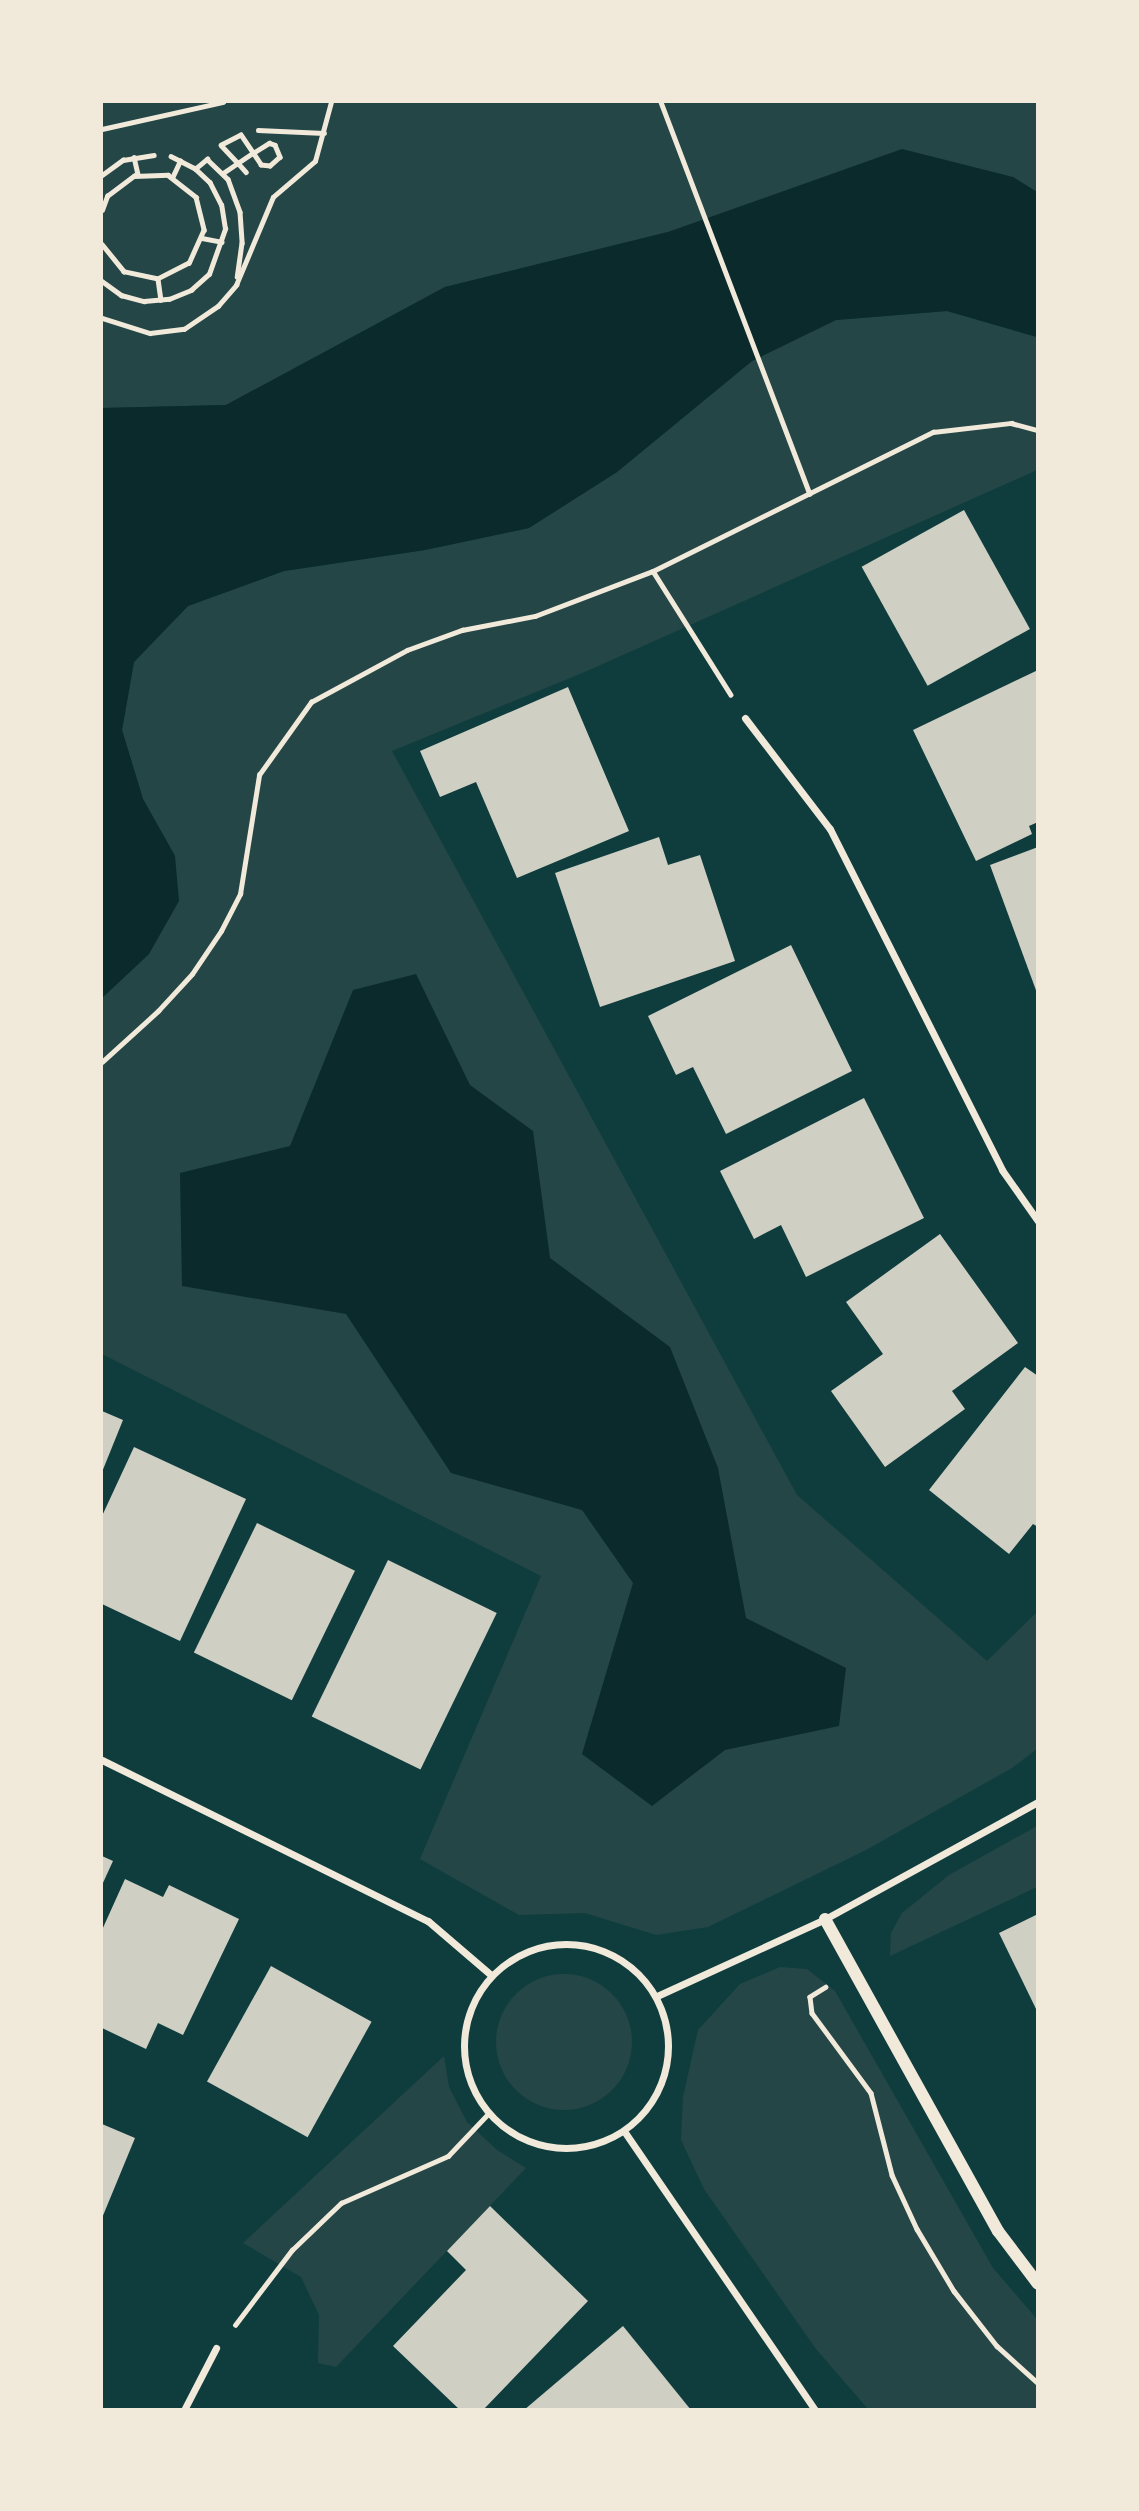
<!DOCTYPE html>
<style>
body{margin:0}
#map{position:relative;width:1139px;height:2511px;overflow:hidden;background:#0f3d3e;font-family:Lora,serif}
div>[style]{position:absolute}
.green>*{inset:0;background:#244646}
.round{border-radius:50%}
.water>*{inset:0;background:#0a2a2b}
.building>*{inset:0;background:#cfcfc3;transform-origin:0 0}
.path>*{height:4.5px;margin:-2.25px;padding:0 2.25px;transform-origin:2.25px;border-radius:2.25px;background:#f1e9da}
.minor>*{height:7px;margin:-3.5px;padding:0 3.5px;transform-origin:3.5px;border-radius:3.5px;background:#f1e9da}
.minor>.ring{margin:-3.5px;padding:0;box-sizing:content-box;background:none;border:7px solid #f1e9da;border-radius:50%}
.tertiary>*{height:12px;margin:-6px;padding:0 6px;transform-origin:6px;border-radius:6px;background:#f1e9da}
span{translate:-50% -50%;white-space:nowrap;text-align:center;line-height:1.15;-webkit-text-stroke:5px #f1e9da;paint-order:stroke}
.frame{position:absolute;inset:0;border:103px solid #f1e9da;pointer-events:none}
</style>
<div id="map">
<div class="green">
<i style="clip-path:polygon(102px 102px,1037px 102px,1037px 192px,1013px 177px,668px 232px,445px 287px,226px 405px,102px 408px)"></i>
<i style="clip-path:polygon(947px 311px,1037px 337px,1037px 470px,587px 671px,392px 751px,797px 1495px,987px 1661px,1037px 1612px,1037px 1749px,1012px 1768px,866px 1850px,708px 1927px,656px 1935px,585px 1913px,519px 1915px,420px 1859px,541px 1576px,102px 1354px,102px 998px,149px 954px,175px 856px,143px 799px,122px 730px,134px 662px,188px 606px,284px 571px,425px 550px,529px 528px,617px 472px,752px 361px,836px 320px)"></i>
<i style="clip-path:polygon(1037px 1826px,1037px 1887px,890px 1956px,891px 1933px,902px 1913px,949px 1875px)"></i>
<i style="clip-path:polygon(780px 1967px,807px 1969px,835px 1991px,993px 2268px,1037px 2319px,1037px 2409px,868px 2409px,816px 2349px,704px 2189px,681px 2140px,683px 2097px,698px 2030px,740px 1984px)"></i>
<i class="round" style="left:496px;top:1974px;width:136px;height:136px"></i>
<i style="clip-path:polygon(444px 2056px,449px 2087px,467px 2122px,497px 2150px,526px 2168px,336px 2367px,318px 2363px,319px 2315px,301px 2277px,243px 2243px)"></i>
</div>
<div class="water">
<i style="clip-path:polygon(902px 149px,1013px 177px,1037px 192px,1037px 337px,947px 311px,836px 320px,752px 361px,617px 472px,529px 528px,425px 550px,284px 571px,188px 606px,134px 662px,122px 730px,143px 799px,175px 856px,179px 901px,149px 954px,102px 998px,102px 408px,226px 405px,445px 287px,668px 232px)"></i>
<i style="clip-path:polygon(416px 974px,470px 1085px,533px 1131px,550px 1258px,670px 1347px,718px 1468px,746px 1618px,846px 1668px,839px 1726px,725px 1750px,652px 1806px,582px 1754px,633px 1583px,582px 1510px,451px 1473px,346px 1314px,182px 1286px,180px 1173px,290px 1146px,353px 990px)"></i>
</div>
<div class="building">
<i style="left:964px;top:510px;width:136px;height:117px;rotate:61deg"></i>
<i style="clip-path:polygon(1038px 670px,1038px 822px,1029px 826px,1032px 834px,976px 861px,913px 730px)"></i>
<i style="clip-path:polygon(568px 687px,629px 831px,517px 878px,476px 782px,440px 797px,420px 751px)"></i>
<i style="clip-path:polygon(659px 837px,668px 865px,700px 855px,735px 961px,600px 1007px,555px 873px)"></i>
<i style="clip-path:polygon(1038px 847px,1038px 993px,1037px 993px,990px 865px)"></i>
<i style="clip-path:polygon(791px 945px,852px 1071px,726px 1134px,693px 1067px,676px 1075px,648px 1016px)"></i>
<i style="clip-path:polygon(864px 1098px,924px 1218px,806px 1277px,781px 1225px,754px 1239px,720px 1171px)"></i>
<i style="clip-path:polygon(940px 1234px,1018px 1343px,952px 1391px,965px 1409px,885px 1467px,831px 1391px,883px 1354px,846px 1302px)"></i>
<i style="clip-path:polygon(1025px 1367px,1038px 1376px,1038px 1527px,1033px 1524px,1009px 1554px,929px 1490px)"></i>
<i style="clip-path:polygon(102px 1411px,123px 1420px,102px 1472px)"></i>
<i style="clip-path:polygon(134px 1447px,246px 1499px,180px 1641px,102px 1604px,102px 1516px)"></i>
<i style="left:257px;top:1523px;width:109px;height:144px;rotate:26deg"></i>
<i style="left:388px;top:1560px;width:121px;height:174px;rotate:26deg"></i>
<i style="clip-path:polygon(102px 1856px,113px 1861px,102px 1885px)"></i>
<i style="clip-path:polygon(125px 1879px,163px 1897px,169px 1885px,239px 1919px,183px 2035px,158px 2023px,146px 2049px,102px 2028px,102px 1930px)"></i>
<i style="clip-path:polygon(1038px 1914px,1038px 2013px,999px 1933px)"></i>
<i style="left:271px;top:1966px;width:115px;height:132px;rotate:29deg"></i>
<i style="clip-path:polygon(102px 2124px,135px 2138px,102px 2218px)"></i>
<i style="clip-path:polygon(490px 2206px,588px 2301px,483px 2410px,460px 2410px,393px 2346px,466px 2270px,447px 2251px)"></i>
<i style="clip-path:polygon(623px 2326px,691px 2410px,524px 2410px)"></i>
</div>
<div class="path">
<i style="left:661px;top:102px;width:419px;rotate:69.2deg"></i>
<i style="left:102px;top:129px;width:124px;rotate:-12.6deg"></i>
<i style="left:258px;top:130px;width:66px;rotate:2.6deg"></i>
<i style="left:134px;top:157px;width:18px;rotate:77deg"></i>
<i style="left:195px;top:169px;width:16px;rotate:-40deg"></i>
<i style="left:207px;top:159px;width:29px;rotate:44deg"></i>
<i style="left:228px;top:179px;width:35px;rotate:70deg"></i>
<i style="left:240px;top:212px;width:31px;rotate:86deg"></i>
<i style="left:242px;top:243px;width:34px;rotate:98deg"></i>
<i style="left:223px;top:173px;width:36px;rotate:-34deg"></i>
<i style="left:253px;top:153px;width:19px;rotate:-32deg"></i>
<i style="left:269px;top:143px;width:6px;rotate:18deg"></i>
<i style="left:275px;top:145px;width:13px;rotate:67deg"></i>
<i style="left:280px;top:157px;width:13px;rotate:138deg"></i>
<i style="left:270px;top:166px;width:9px;rotate:-174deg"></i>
<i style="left:261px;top:165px;width:36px;rotate:-124deg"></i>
<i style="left:241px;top:135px;width:22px;rotate:153deg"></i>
<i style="left:221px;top:145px;width:25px;rotate:47deg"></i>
<i style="left:238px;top:163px;width:12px;rotate:48deg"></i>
<i style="left:102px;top:175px;width:26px;rotate:-36deg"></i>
<i style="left:123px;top:160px;width:31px;rotate:-9deg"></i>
<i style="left:172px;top:178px;width:19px;rotate:-65deg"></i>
<i style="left:102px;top:210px;width:15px;rotate:-70deg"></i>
<i style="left:107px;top:196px;width:34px;rotate:-37deg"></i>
<i style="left:134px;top:176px;width:34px;rotate:-2deg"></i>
<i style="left:168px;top:175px;width:36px;rotate:38deg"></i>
<i style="left:196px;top:197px;width:34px;rotate:76deg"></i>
<i style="left:204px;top:230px;width:36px;rotate:114deg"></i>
<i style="left:189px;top:263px;width:35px;rotate:153deg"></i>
<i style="left:158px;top:279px;width:35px;rotate:-168deg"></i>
<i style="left:124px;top:272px;width:35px;rotate:-129deg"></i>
<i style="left:202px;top:238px;width:20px;rotate:11deg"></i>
<i style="left:158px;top:279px;width:21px;rotate:82deg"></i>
<i style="left:102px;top:281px;width:24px;rotate:36deg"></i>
<i style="left:121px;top:295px;width:24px;rotate:15deg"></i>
<i style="left:144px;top:301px;width:25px;rotate:-5deg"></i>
<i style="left:169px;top:299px;width:24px;rotate:-22deg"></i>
<i style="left:191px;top:290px;width:24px;rotate:-42deg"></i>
<i style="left:209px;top:274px;width:48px;rotate:-70.4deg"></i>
<i style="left:225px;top:229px;width:24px;rotate:-99deg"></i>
<i style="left:221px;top:205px;width:25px;rotate:-117deg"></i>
<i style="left:210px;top:183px;width:21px;rotate:-137deg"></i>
<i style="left:195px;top:169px;width:27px;rotate:-153deg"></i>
<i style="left:102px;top:318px;width:50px;rotate:17.4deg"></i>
<i style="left:150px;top:333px;width:34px;rotate:-7deg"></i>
<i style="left:184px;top:329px;width:41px;rotate:-34.1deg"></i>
<i style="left:218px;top:306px;width:28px;rotate:-49deg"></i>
<i style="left:236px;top:285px;width:95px;rotate:-67.2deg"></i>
<i style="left:273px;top:197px;width:55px;rotate:-40.6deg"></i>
<i style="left:315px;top:161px;width:61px;rotate:-74.8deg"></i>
<i style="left:653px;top:571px;width:146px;rotate:57.8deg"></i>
<i style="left:102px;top:1062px;width:76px;rotate:-42.3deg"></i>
<i style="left:158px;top:1011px;width:50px;rotate:-47.4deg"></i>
<i style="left:192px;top:974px;width:52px;rotate:-56deg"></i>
<i style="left:221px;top:931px;width:42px;rotate:-62.8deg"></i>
<i style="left:240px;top:894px;width:121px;rotate:-80.9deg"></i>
<i style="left:259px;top:775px;width:90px;rotate:-54.5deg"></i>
<i style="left:311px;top:702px;width:109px;rotate:-28.4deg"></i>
<i style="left:407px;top:650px;width:59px;rotate:-20deg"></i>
<i style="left:462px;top:630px;width:74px;rotate:-10.9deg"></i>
<i style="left:535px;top:616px;width:126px;rotate:-20.9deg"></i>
<i style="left:653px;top:571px;width:313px;rotate:-26.4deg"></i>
<i style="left:933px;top:432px;width:79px;rotate:-6.6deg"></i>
<i style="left:1011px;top:423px;width:28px;rotate:15deg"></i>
<i style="left:826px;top:1987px;width:19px;rotate:148deg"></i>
<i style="left:810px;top:1997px;width:16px;rotate:83deg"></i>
<i style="left:812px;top:2013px;width:99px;rotate:53.6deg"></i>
<i style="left:871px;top:2093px;width:85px;rotate:75.6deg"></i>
<i style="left:892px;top:2175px;width:60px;rotate:65.2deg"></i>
<i style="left:917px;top:2229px;width:72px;rotate:59.2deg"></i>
<i style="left:954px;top:2291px;width:70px;rotate:52deg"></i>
<i style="left:997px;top:2346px;width:55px;rotate:42.1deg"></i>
<i style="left:235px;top:2325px;width:94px;rotate:-52.8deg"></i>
<i style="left:292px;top:2250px;width:68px;rotate:-43.8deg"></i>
<i style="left:341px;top:2203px;width:117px;rotate:-23.7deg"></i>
<i style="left:448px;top:2156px;width:59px;rotate:-46.4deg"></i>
</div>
<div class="minor">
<i style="left:745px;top:718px;width:140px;rotate:52.6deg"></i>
<i style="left:830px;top:829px;width:382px;rotate:63.2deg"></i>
<i style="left:1002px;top:1170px;width:62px;rotate:54.8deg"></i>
<i style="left:102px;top:1760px;width:364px;rotate:26.3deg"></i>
<i style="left:428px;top:1921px;width:83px;rotate:40.6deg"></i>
<i class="ring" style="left:464px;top:1944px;width:197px;height:197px"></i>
<i style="left:657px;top:1996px;width:185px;rotate:-24.6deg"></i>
<i style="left:825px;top:1919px;width:243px;rotate:-28.8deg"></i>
<i style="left:624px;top:2131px;width:338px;rotate:55.6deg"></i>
<i style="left:184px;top:2410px;width:70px;rotate:-62.7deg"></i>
</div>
<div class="tertiary">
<i style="left:825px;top:1919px;width:357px;rotate:61deg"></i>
<i style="left:998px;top:2231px;width:66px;rotate:53deg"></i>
</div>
<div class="frame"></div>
</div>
